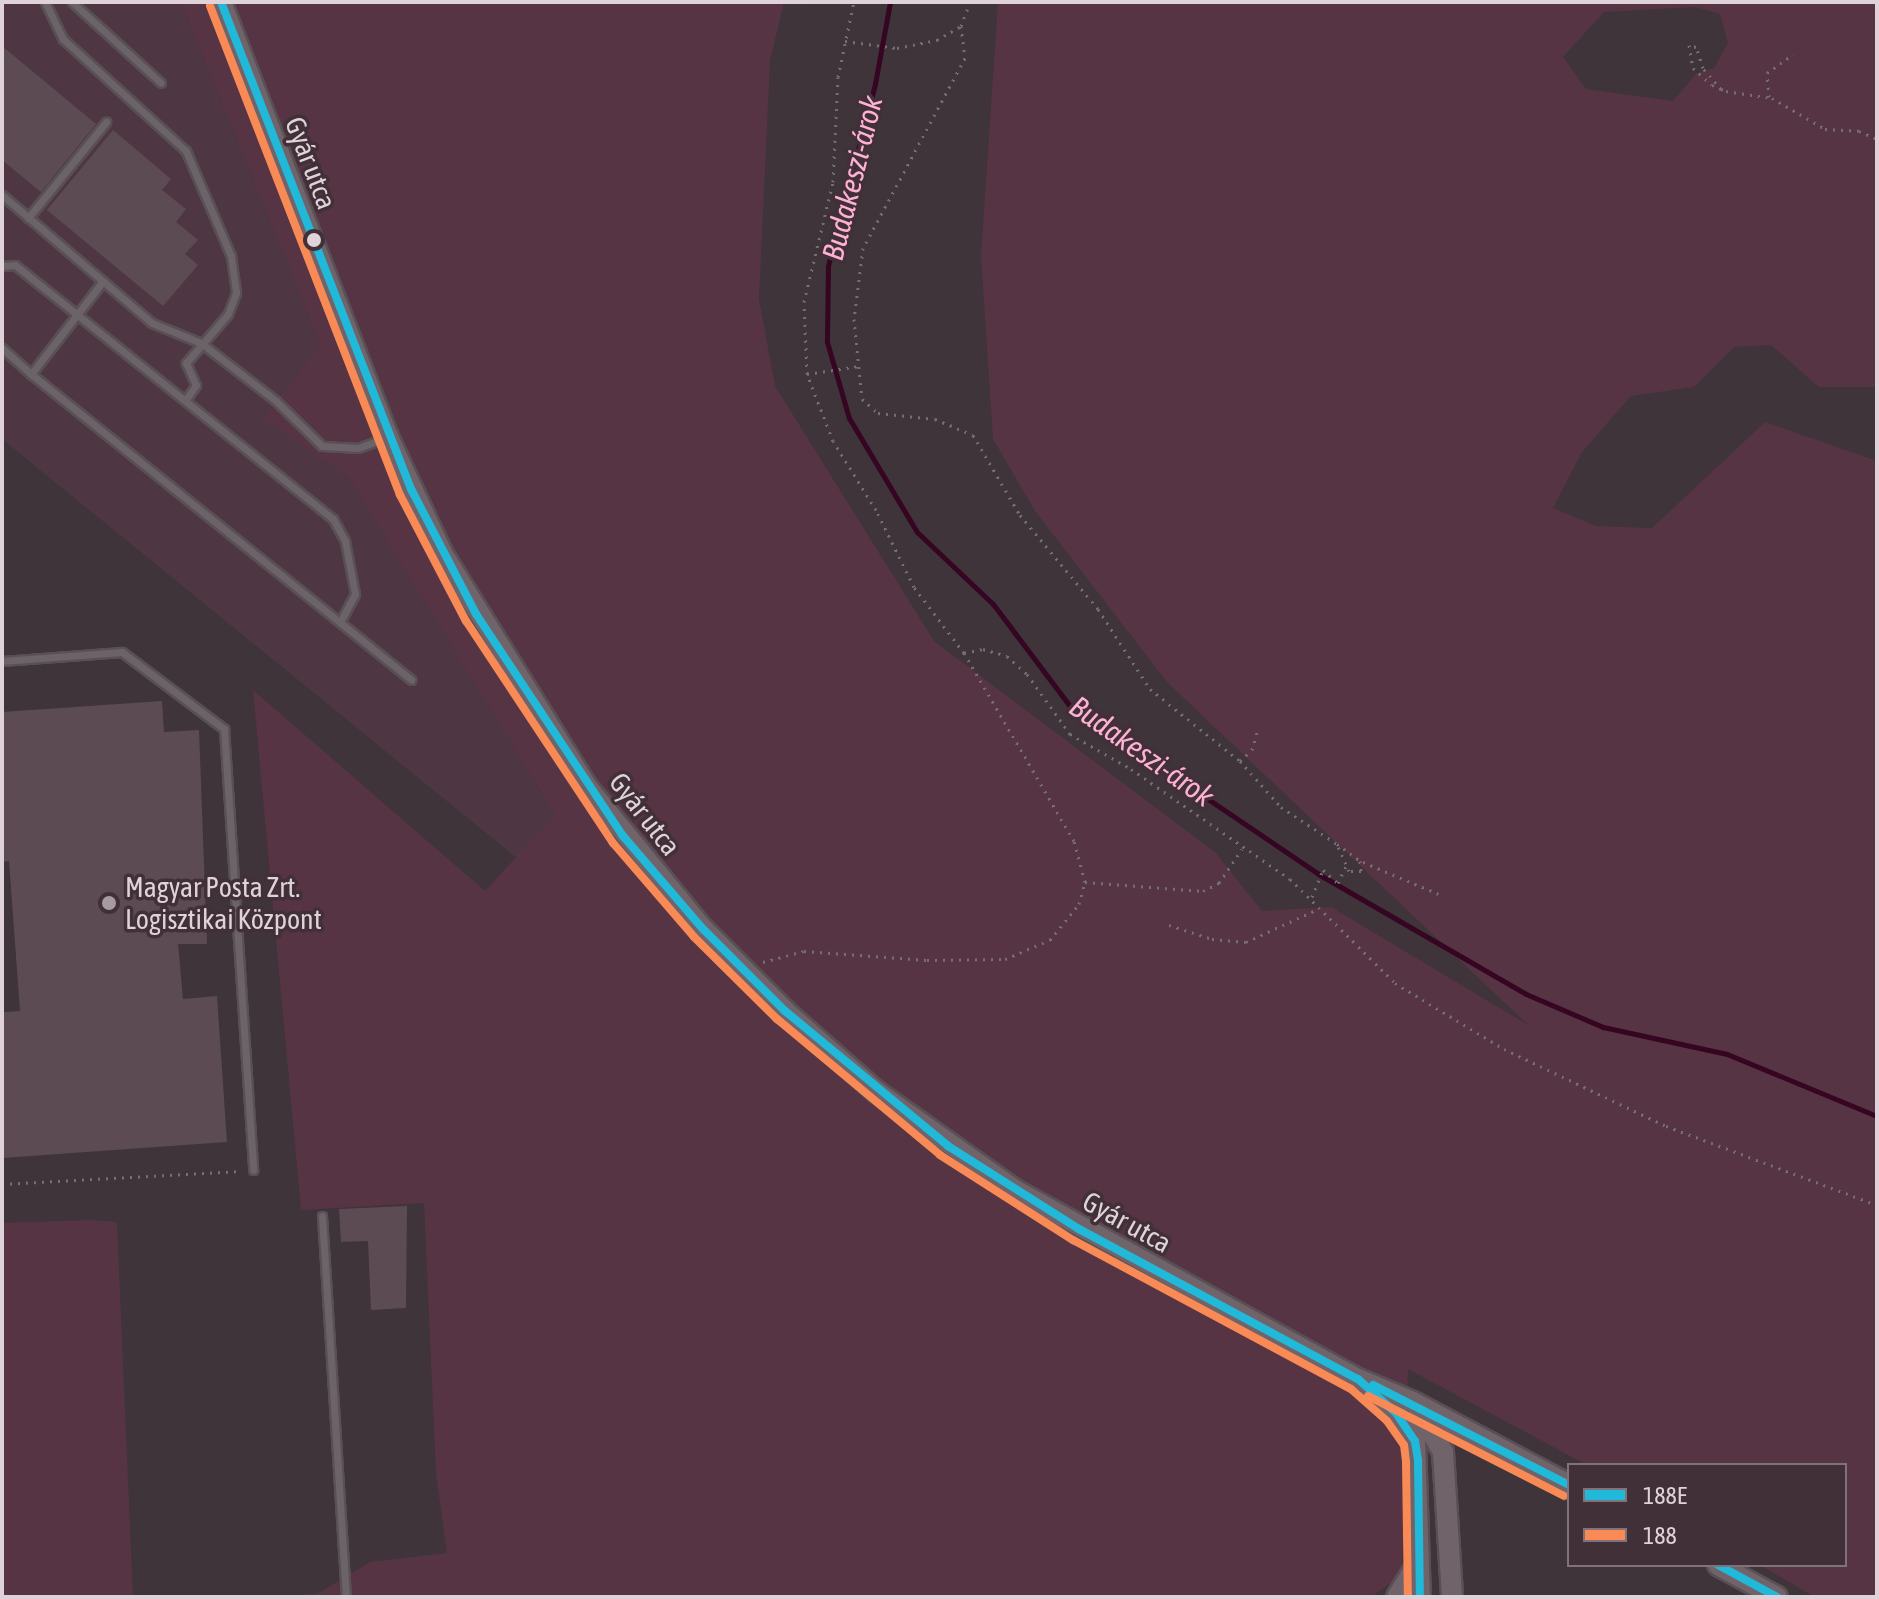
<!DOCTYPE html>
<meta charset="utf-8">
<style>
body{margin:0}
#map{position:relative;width:1879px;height:1599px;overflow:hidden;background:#3e3439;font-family:"Asap Condensed",sans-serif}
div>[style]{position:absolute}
.built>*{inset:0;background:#4e3742}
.green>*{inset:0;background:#563444}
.stream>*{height:5px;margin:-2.5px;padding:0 2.5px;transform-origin:2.5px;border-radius:2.5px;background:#350521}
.building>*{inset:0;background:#5c4b53}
.path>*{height:3px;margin-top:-1.5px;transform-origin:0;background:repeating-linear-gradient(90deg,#766f72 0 2px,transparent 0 8px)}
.roads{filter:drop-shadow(2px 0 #595055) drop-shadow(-2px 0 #595055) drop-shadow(0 2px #595055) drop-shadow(0 -2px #595055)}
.service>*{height:7px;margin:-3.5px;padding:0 3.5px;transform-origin:3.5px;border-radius:3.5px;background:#6b6367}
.secondary>*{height:20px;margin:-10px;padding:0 10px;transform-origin:10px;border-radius:10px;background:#70646a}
.bus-1>*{height:8px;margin:-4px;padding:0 4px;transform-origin:4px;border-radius:4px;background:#20b9da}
.bus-2>*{height:8px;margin:-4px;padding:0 4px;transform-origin:4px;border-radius:4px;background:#f98a56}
.dots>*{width:22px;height:22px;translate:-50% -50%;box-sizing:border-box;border:4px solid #423038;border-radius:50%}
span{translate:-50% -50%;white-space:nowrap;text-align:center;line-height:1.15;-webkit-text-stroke:7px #423038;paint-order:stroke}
.street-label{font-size:28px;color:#dfd2d8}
.poi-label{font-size:28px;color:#dfd2d8}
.left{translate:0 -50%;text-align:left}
.water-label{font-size:30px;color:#fdb1d5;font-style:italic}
.frame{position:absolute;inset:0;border:4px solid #dfd2d8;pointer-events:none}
.legend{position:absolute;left:1567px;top:1463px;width:280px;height:104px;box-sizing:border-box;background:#423038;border:2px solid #817178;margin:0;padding:10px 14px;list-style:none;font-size:24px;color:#dfd2d8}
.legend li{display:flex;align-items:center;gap:16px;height:40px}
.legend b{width:40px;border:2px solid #817178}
</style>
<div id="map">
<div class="built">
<i style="clip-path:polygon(2px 2px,181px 2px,320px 346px,264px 418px,348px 477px,555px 815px,518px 859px,2px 439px)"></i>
</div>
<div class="green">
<i style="clip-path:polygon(evenodd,181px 2px,784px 2px,770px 61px,759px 299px,775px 386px,934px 641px,1216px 853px,1262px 911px,1331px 907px,1528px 1025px,1167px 682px,1035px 511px,993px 439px,981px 256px,998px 2px,1877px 2px,1877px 387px,1819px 387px,1771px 345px,1734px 347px,1694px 387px,1631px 396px,1582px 452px,1553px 508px,1596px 526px,1652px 528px,1765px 422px,1877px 461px,1877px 1597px,1815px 1597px,1760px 1565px,1845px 1565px,1845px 1465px,1587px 1465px,1408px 1369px,1402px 1575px,1371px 1597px,259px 1597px,317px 1594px,370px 1562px,447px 1553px,436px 1474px,424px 1203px,301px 1210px,253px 690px,485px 891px,555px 815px,348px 477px,263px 418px,320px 346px,181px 2px,1695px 7px,1720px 14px,1728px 43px,1714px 68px,1697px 73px,1673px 101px,1586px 89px,1563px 57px,1604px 12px,1695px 7px)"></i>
<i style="clip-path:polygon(89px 1220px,117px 1222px,133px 1597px,2px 1597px,2px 1223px)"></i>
</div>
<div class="stream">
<i style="left:890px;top:2px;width:83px;rotate:100.4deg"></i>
<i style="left:875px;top:84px;width:188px;rotate:104.5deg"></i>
<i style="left:828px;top:266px;width:76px;rotate:90.8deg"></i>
<i style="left:827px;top:342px;width:79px;rotate:73.9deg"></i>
<i style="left:849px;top:418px;width:133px;rotate:59.2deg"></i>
<i style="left:917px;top:532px;width:105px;rotate:43.5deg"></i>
<i style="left:993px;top:604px;width:126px;rotate:53deg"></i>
<i style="left:1069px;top:705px;width:303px;rotate:34.1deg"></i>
<i style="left:1320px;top:875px;width:238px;rotate:30deg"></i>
<i style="left:1526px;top:994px;width:84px;rotate:23.2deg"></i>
<i style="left:1603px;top:1027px;width:127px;rotate:12.3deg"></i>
<i style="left:1727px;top:1054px;width:162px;rotate:22.5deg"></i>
</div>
<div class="building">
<i style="clip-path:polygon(2px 46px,96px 124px,41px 192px,2px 160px)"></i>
<i style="clip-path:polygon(113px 130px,171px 179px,162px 190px,186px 209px,176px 222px,198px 240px,185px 254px,198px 265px,163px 306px,47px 210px)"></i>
<i style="clip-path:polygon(162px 701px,164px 732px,199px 730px,207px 944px,178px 944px,183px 999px,217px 996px,227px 1142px,2px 1158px,2px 1012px,20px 1011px,9px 861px,2px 862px,2px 712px)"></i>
<i style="clip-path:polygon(407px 1206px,406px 1308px,371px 1310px,368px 1241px,341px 1242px,339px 1209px)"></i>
</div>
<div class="path">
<i style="left:961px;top:26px;width:32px;rotate:83deg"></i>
<i style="left:965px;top:58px;width:216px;rotate:118.2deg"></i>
<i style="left:863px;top:248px;width:72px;rotate:97.2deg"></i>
<i style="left:854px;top:319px;width:80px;rotate:84.3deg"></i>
<i style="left:862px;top:399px;width:21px;rotate:41deg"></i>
<i style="left:878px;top:413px;width:57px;rotate:6deg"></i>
<i style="left:935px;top:419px;width:41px;rotate:22.8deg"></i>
<i style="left:973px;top:435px;width:93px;rotate:59.6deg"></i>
<i style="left:1020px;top:515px;width:122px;rotate:50.3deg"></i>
<i style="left:1098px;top:609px;width:95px;rotate:57deg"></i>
<i style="left:1150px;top:689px;width:115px;rotate:38.7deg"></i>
<i style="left:1240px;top:761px;width:62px;rotate:48.3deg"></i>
<i style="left:1281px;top:807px;width:67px;rotate:33.5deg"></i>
<i style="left:1337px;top:844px;width:29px;rotate:36deg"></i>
<i style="left:1360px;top:861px;width:10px;rotate:84deg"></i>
<i style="left:1361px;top:871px;width:12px;rotate:180deg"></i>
<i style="left:1349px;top:871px;width:30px;rotate:-114deg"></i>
<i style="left:845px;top:41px;width:52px;rotate:7.7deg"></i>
<i style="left:897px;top:48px;width:41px;rotate:-11.3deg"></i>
<i style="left:937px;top:40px;width:28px;rotate:-30deg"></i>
<i style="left:961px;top:26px;width:26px;rotate:-69deg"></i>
<i style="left:1721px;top:89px;width:28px;rotate:-131deg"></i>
<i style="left:1703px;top:68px;width:22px;rotate:-108deg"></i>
<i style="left:1696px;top:47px;width:7px;rotate:-164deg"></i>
<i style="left:1689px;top:45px;width:23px;rotate:80deg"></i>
<i style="left:1693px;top:68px;width:25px;rotate:42deg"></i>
<i style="left:1712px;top:85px;width:10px;rotate:24deg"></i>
<i style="left:1721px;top:89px;width:5px;rotate:22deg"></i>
<i style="left:1726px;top:91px;width:47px;rotate:8.7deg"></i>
<i style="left:1772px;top:98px;width:61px;rotate:30.3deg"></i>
<i style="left:1825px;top:129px;width:34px;rotate:3deg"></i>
<i style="left:1859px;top:131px;width:20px;rotate:24deg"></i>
<i style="left:1769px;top:97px;width:24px;rotate:-95deg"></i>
<i style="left:1767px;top:73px;width:32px;rotate:-36deg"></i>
<i style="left:807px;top:374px;width:53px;rotate:-8.7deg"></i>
<i style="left:964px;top:653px;width:19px;rotate:-12deg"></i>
<i style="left:983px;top:649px;width:25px;rotate:16deg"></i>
<i style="left:1007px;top:656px;width:27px;rotate:42deg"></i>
<i style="left:1027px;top:674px;width:74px;rotate:54.4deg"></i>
<i style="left:1070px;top:734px;width:70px;rotate:29.8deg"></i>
<i style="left:1131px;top:769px;width:193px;rotate:34.7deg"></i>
<i style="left:1290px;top:879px;width:148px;rotate:44.7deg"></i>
<i style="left:1395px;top:983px;width:127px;rotate:31.2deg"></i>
<i style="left:1504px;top:1049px;width:179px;rotate:25.4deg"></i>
<i style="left:1666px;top:1126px;width:225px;rotate:20.5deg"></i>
<i style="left:1240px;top:761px;width:16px;rotate:-43deg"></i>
<i style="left:1252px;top:750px;width:18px;rotate:-74deg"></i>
<i style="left:1363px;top:862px;width:87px;rotate:23deg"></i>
<i style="left:1085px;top:882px;width:118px;rotate:4.4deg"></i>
<i style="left:1203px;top:891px;width:18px;rotate:-27deg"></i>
<i style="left:1219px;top:883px;width:41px;rotate:-55.9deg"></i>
<i style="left:1312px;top:897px;width:29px;rotate:-68deg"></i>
<i style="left:1323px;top:870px;width:20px;rotate:41deg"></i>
<i style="left:1338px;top:883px;width:19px;rotate:-65deg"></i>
<i style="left:1169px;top:925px;width:45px;rotate:18deg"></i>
<i style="left:1212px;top:939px;width:34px;rotate:5deg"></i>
<i style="left:1246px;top:942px;width:79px;rotate:-24.6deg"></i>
<i style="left:763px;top:962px;width:42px;rotate:-15deg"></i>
<i style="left:804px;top:951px;width:123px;rotate:4.2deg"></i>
<i style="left:927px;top:960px;width:78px;rotate:-0.7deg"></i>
<i style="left:1005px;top:959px;width:49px;rotate:-22.9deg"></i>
<i style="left:1050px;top:940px;width:46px;rotate:-51.1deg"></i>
<i style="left:1079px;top:904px;width:23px;rotate:-75deg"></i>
<i style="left:1085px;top:882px;width:42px;rotate:-105deg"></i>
<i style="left:1074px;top:841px;width:218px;rotate:-120.3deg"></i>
<i style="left:964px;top:653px;width:83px;rotate:-127.1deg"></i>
<i style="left:914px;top:587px;width:86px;rotate:-116.3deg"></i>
<i style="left:876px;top:510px;width:81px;rotate:-121.9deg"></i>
<i style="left:833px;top:441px;width:72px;rotate:-111.2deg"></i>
<i style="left:807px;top:374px;width:72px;rotate:-92.4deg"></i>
<i style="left:804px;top:302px;width:123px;rotate:-76.4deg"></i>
<i style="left:833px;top:182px;width:105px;rotate:-87.3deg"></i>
<i style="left:838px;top:77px;width:77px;rotate:-78deg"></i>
<i style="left:2px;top:1184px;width:240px;rotate:-3.1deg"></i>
</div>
<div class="roads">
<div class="service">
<i style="left:45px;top:2px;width:41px;rotate:64.1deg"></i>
<i style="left:63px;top:39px;width:166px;rotate:42.3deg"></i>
<i style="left:186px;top:151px;width:114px;rotate:66.8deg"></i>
<i style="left:231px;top:256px;width:37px;rotate:82deg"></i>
<i style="left:236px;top:293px;width:22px;rotate:111deg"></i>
<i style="left:228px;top:314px;width:65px;rotate:130.6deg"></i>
<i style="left:186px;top:363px;width:24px;rotate:66deg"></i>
<i style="left:196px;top:385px;width:19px;rotate:125deg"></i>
<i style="left:72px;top:2px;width:120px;rotate:42.3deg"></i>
<i style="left:2px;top:195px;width:197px;rotate:40.5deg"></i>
<i style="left:152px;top:323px;width:53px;rotate:22.2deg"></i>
<i style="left:201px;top:343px;width:95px;rotate:37.7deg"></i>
<i style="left:276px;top:401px;width:64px;rotate:44.4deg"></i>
<i style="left:322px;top:446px;width:36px;rotate:3deg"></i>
<i style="left:358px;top:448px;width:29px;rotate:-20deg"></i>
<i style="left:28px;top:218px;width:124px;rotate:-50.9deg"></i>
<i style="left:2px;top:266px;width:13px;rotate:-4deg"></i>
<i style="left:15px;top:265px;width:407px;rotate:38.6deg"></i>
<i style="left:333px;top:519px;width:25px;rotate:61deg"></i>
<i style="left:345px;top:541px;width:54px;rotate:79.3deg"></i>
<i style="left:355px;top:594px;width:32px;rotate:118deg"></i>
<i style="left:103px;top:281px;width:118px;rotate:127.7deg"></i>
<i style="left:31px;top:374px;width:488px;rotate:38.8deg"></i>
<i style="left:2px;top:348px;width:39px;rotate:42deg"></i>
<i style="left:2px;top:661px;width:120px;rotate:-4.3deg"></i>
<i style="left:122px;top:652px;width:128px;rotate:37deg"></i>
<i style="left:224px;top:729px;width:442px;rotate:86.2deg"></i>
<i style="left:322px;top:1216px;width:382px;rotate:86.4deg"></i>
</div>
<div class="secondary">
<i style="left:221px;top:2px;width:466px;rotate:69deg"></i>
<i style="left:388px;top:437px;width:128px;rotate:65deg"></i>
<i style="left:442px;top:553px;width:275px;rotate:58.2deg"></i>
<i style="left:587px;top:787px;width:183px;rotate:50.8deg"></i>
<i style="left:703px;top:929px;width:116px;rotate:45deg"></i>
<i style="left:785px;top:1011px;width:123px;rotate:41.4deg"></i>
<i style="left:877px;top:1092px;width:169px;rotate:35.4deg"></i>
<i style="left:1015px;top:1190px;width:392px;rotate:28.9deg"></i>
<i style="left:1358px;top:1379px;width:60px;rotate:22.7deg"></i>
<i style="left:1413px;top:1402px;width:177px;rotate:28deg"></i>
<i style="left:1370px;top:1389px;width:35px;rotate:43deg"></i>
<i style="left:1396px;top:1413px;width:34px;rotate:56deg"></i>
<i style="left:1415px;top:1441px;width:156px;rotate:88.2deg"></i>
<i style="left:1418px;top:1408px;width:51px;rotate:60.4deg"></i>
<i style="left:1443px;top:1452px;width:145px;rotate:86.4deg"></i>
<i style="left:1718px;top:1565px;width:67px;rotate:28.5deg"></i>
<i style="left:1397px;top:1597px;width:39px;rotate:-58deg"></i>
</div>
</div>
<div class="bus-1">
<i style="left:221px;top:2px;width:523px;rotate:68.69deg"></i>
<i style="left:411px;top:489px;width:141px;rotate:62.5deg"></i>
<i style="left:476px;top:614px;width:266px;rotate:56.5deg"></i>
<i style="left:623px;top:836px;width:123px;rotate:49.3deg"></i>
<i style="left:703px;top:929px;width:116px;rotate:45deg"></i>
<i style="left:785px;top:1011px;width:212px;rotate:39.6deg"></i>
<i style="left:948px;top:1146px;width:155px;rotate:32.4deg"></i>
<i style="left:1079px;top:1229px;width:317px;rotate:28.3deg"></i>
<i style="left:1358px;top:1379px;width:51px;rotate:41.8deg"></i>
<i style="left:1396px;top:1413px;width:34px;rotate:56deg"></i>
<i style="left:1415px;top:1441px;width:20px;rotate:81deg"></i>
<i style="left:1418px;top:1461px;width:136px;rotate:89.2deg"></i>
<i style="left:1373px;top:1385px;width:220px;rotate:27deg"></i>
<i style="left:1718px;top:1565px;width:67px;rotate:28.5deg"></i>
</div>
<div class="bus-2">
<i style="left:210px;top:6px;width:525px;rotate:68.77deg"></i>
<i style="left:400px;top:495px;width:142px;rotate:62.4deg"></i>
<i style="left:466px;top:621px;width:266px;rotate:56.5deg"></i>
<i style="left:613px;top:843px;width:124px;rotate:49.2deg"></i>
<i style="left:694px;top:937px;width:117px;rotate:44.7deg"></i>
<i style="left:777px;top:1019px;width:212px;rotate:39.8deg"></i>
<i style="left:940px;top:1155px;width:158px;rotate:32.6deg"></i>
<i style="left:1073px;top:1240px;width:315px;rotate:28.2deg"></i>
<i style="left:1351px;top:1389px;width:48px;rotate:41.6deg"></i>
<i style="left:1387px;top:1421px;width:29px;rotate:55deg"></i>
<i style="left:1404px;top:1445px;width:17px;rotate:83deg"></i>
<i style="left:1406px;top:1462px;width:135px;rotate:89.2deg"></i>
<i style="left:1368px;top:1396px;width:220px;rotate:27deg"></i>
</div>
<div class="dots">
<i style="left:314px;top:240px;background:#dfd2d8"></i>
<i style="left:109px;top:903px;background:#a79ba0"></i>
</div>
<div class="street-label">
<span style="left:311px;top:163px;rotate:69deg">Gyár utca</span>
<span style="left:645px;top:814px;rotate:52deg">Gyár utca</span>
<span style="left:1127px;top:1222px;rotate:29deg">Gyár utca</span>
</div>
<div class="poi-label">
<span class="left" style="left:125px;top:903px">Magyar Posta Zrt.<br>Logisztikai Központ</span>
</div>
<div class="water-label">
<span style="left:852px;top:178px;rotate:-76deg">Budakeszi-árok</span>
<span style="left:1142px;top:751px;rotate:35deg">Budakeszi-árok</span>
</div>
<div class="frame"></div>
<ul class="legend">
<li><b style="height:10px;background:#20b9da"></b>188E</li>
<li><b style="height:10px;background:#f98a56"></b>188</li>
</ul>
</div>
